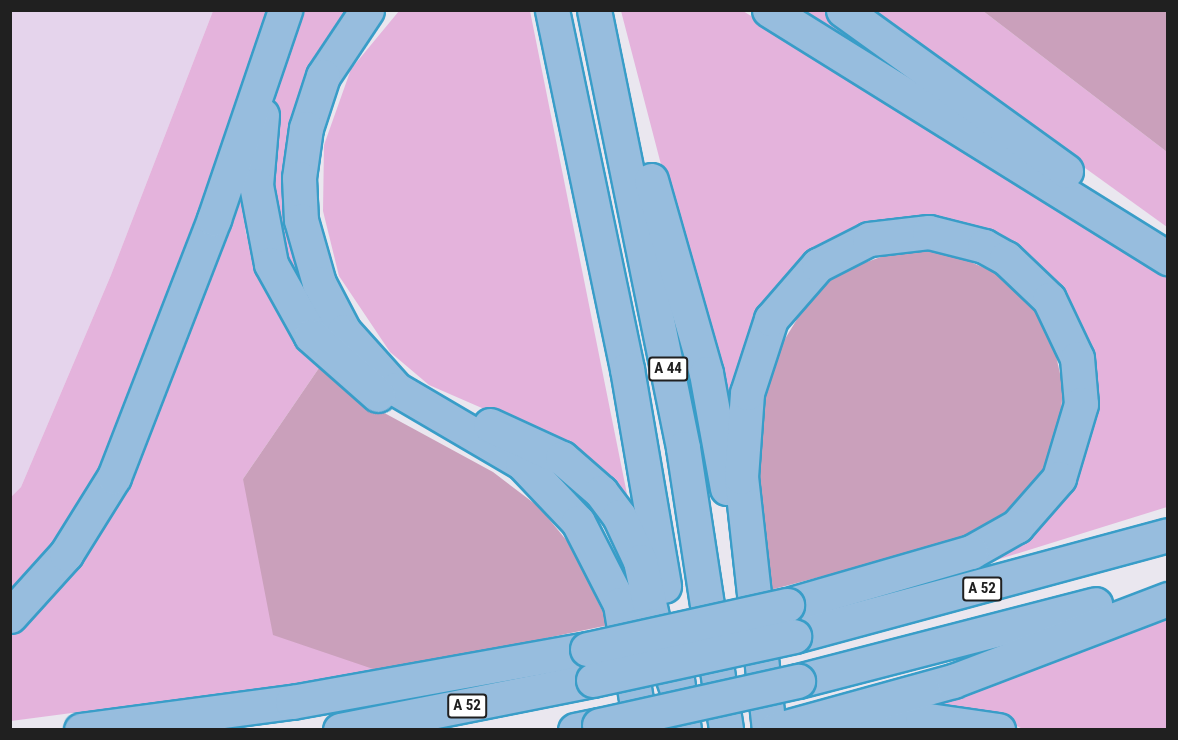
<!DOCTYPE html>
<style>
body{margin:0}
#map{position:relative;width:1178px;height:740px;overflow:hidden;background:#eae7ef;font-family:"Roboto Condensed",sans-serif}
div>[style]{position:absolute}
.farmland>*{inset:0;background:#e5d4ec}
.grass>*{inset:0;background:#e4b3dc}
.forest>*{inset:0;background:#caa0bb}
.roads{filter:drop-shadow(2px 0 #399dc8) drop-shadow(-2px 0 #399dc8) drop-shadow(0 2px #399dc8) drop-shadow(0 -2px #399dc8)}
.highway>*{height:33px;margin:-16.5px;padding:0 16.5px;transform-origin:16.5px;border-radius:16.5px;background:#97bdde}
.bridges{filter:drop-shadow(2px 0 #399dc8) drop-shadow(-2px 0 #399dc8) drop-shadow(0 2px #399dc8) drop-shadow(0 -2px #399dc8)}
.highway-bridge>*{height:33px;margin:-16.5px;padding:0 16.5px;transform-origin:16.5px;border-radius:16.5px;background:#97bdde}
span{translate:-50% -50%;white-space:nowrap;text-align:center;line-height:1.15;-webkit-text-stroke:4.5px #fff;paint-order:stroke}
.shield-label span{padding:2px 4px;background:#fff;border:2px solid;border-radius:4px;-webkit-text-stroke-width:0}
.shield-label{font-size:15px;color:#202020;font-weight:700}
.frame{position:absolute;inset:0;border:12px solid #202020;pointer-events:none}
</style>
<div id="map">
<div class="farmland">
<i style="clip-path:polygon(11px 11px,213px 11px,111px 275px,21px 487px,11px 497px)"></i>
</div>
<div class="grass">
<i style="clip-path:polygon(213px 11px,279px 11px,110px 453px,42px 561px,11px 594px,11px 497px,21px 487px,111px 275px)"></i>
<i style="clip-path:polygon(301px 11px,350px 11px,301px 96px,332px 337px,294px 295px,261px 173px,282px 66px)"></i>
<i style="clip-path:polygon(399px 11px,530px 11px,631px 514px,528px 428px,429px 385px,390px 352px,339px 276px,323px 211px,324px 145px,351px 69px)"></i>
<i style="clip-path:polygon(621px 11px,743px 11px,1167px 272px,1167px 507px,942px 577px,1057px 501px,1076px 325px,936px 223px,806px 265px,732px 437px)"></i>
<i style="clip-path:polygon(806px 11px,828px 11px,968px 112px)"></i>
<i style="clip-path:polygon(867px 11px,983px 11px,1167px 152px,1167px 227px)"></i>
<i style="clip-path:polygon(241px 183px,246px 234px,267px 292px,290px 333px,319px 368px,243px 479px,382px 672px,11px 721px,10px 623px,65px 575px)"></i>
<i style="clip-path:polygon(1167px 612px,1167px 729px,1023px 729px,1004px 720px,899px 711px)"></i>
</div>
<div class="forest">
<i style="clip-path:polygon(983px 11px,1167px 11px,1167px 152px)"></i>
<i style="clip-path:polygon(898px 251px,948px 252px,998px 274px,1032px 305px,1055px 351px,1063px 387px,1060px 426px,1043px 472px,1014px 507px,986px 526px,949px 543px,770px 590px,756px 493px,766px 390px,777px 352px,813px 293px,841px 271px)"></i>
<i style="clip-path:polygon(319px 368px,366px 403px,493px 472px,539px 507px,572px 547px,609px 625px,382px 672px,273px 635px,243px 479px)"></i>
</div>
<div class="roads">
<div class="highway">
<i style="left:367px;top:10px;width:79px;rotate:123.7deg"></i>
<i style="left:323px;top:76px;width:55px;rotate:108.1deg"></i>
<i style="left:306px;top:128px;width:50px;rotate:98deg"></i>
<i style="left:299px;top:178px;width:42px;rotate:87.3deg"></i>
<i style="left:301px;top:220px;width:66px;rotate:74.1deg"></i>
<i style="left:319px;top:283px;width:54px;rotate:62.5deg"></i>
<i style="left:344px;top:331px;width:78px;rotate:48.1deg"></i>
<i style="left:396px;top:389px;width:146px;rotate:30.4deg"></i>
<i style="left:522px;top:463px;width:81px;rotate:46.5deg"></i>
<i style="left:578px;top:522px;width:92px;rotate:62.9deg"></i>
<i style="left:620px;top:604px;width:128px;rotate:80.5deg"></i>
<i style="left:552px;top:10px;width:367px;rotate:78.2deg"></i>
<i style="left:627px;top:369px;width:220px;rotate:80.3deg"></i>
<i style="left:594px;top:10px;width:447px;rotate:78.5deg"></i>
<i style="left:683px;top:448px;width:285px;rotate:81.3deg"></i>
<i style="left:769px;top:10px;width:470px;rotate:31.9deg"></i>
<i style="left:843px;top:10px;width:275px;rotate:35.8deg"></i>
<i style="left:262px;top:115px;width:70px;rotate:94.9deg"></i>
<i style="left:256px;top:185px;width:80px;rotate:79.2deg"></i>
<i style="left:271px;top:264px;width:82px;rotate:60.9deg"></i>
<i style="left:311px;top:336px;width:89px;rotate:41.4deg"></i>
<i style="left:651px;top:180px;width:201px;rotate:74.1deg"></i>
<i style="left:706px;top:373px;width:117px;rotate:79.7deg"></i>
<i style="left:490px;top:425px;width:79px;rotate:24.6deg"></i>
<i style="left:562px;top:458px;width:52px;rotate:41.1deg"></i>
<i style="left:601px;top:492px;width:30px;rotate:53deg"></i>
<i style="left:619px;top:516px;width:50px;rotate:65deg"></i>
<i style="left:640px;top:561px;width:66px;rotate:77.7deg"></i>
<i style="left:654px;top:625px;width:75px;rotate:70.6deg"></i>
<i style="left:10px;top:616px;width:84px;rotate:-47.9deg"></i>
<i style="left:66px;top:554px;width:91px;rotate:-58.1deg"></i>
<i style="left:114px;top:477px;width:277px;rotate:-68.8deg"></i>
<i style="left:214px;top:219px;width:221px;rotate:-71.2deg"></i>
<i style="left:794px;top:636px;width:387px;rotate:-15.1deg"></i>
<i style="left:677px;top:679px;width:51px;rotate:82.2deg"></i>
<i style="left:798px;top:681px;width:307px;rotate:-14.5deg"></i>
<i style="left:857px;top:722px;width:65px;rotate:-2.6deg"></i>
<i style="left:922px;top:719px;width:77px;rotate:8.2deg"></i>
<i style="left:81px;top:730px;width:213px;rotate:-7.6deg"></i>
<i style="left:292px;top:702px;width:300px;rotate:-10.2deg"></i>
<i style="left:340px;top:730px;width:258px;rotate:-11.2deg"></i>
<i style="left:575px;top:730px;width:25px;rotate:-12deg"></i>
<i style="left:769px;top:730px;width:255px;rotate:-96.3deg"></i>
<i style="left:741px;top:477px;width:84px;rotate:-85.9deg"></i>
<i style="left:747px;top:393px;width:78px;rotate:-72deg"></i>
<i style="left:771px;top:319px;width:72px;rotate:-49deg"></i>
<i style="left:818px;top:265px;width:57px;rotate:-27deg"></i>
<i style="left:869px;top:239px;width:60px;rotate:-6.7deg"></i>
<i style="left:929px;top:232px;width:57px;rotate:14.3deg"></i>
<i style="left:984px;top:246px;width:25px;rotate:29deg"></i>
<i style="left:1006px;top:258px;width:59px;rotate:43.6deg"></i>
<i style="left:1049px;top:299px;width:65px;rotate:64.6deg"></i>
<i style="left:1077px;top:358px;width:46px;rotate:85deg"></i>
<i style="left:1081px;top:404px;width:77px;rotate:106.6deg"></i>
<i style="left:1059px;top:478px;width:64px;rotate:131.2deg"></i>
<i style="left:1017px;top:526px;width:53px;rotate:150.5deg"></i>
<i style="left:971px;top:552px;width:191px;rotate:163.9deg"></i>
<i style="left:775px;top:730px;width:185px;rotate:-15.4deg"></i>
<i style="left:953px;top:681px;width:230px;rotate:-20.9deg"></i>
</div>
</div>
<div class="bridges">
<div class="highway-bridge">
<i style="left:587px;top:649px;width:205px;rotate:-12.4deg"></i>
<i style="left:593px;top:680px;width:206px;rotate:-12.3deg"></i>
<i style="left:599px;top:725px;width:204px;rotate:-12.5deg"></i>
</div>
</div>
<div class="shield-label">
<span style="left:668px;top:369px">A 44</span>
<span style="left:982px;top:589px">A 52</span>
<span style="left:467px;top:706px">A 52</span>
</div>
<div class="frame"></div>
</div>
